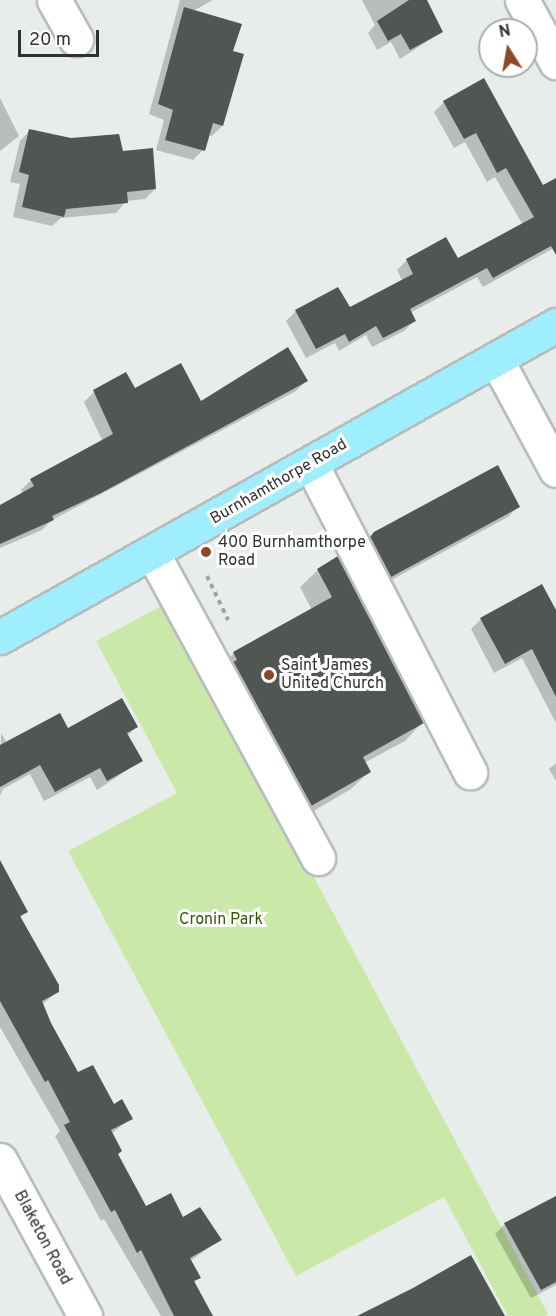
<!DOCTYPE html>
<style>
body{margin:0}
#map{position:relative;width:556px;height:1316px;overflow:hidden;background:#e8edec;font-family:Overpass,sans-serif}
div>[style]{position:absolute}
.green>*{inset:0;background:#cae9a9}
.shadow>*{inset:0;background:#0003}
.building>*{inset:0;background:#525653}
.path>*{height:4px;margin-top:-2px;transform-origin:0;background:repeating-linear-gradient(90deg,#9ea2a1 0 4.5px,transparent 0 9px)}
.roads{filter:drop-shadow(2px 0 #b8bdbc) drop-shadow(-2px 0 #b8bdbc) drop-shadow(0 2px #b8bdbc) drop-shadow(0 -2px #b8bdbc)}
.minor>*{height:33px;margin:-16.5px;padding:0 16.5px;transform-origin:16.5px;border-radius:16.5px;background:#fff}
.major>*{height:33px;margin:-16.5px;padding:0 16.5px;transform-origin:16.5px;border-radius:16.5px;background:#9eeefe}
.dots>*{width:16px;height:16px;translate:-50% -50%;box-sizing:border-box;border:3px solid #fff;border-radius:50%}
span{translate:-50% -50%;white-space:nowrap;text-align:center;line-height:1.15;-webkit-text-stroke:6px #fff;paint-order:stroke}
.street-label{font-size:16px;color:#2f3130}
.poi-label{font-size:16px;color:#2f3130}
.left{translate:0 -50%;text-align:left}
.park-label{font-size:16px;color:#395602}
.north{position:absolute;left:478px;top:18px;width:60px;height:60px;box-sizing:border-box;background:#fff;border:2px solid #acadac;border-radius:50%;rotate:349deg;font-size:16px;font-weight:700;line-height:24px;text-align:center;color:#2f3130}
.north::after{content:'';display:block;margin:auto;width:21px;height:27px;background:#8f4726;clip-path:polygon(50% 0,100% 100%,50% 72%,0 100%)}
.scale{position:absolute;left:18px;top:30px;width:81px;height:27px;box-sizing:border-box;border:3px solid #2f3130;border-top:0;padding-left:8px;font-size:18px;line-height:21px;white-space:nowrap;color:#2f3130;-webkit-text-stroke:4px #fff;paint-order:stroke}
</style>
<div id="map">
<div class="green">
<i style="clip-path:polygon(167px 603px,548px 1314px,545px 1316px,508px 1316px,444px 1197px,296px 1276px,68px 851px,177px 793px,96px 641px)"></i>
</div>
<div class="shadow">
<i style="clip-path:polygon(180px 0,213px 0,193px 11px,232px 52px,222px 126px,212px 136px,208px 135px,203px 150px,193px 160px,156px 150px,164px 120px,149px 114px)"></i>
<i style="clip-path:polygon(362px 0,425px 0,442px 32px,400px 59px,391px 42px,377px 50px,368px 33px,375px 25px)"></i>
<i style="clip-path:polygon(0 98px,19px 136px,0 151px)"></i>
<i style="clip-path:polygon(444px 102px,542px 187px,556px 180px,556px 247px,483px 287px,477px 277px,410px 313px,414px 321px,404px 331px,372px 347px,366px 335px,339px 351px,335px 343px,306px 358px,286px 321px,296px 311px,338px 289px,349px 309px,402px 280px,397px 270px,407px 260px,457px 260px,523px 225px,495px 177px,487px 182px,465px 142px,454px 148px,434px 112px)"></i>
<i style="clip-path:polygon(30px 130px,121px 152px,155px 189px,145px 199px,126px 201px,116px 213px,61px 218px,52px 226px,13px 217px,20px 184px,10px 182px,20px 141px)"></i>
<i style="clip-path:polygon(306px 381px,296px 391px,52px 520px,42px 530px,0 548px,0 507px,23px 494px,21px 490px,31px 480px,103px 442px,84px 402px,94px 392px,134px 390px,200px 403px)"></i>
<i style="clip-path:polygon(518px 507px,508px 517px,380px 586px,361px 548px,371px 538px)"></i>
<i style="clip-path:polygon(318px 570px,422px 723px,405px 741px,364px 763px,369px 772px,351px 789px,293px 823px,216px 671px,234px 653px,312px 610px,300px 587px)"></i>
<i style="clip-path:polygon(556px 613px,556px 723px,522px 658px,494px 673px,471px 629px,481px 619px)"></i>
<i style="clip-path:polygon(136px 727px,127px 736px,141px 761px,97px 790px,90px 777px,44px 801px,30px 774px,3px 789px,0 796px,1px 733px,7px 743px,67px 730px)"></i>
<i style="clip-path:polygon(556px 763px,556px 781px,549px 769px)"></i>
<i style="clip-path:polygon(0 885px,26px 912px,20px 918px,58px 991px,42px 1005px,77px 1074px,131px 1118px,111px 1134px,117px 1155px,145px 1208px,183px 1219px,220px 1240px,190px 1261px,199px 1278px,193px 1283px,210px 1316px,161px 1316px,104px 1219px,101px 1221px,55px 1136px,60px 1131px,0 1027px)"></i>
<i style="clip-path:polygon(556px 1198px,556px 1285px,531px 1298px,495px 1234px,505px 1224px)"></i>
</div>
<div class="building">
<i style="clip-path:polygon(409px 0,427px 0,443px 32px,410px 50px,401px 34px,388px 41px,377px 21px)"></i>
<i style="clip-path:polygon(184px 7px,242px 24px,233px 51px,244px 54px,223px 126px,213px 123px,205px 151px,165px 140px,173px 110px,158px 104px)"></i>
<i style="clip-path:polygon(484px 78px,543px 185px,556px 178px,556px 255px,551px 246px,493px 278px,487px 268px,410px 309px,416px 321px,383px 338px,376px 326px,349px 342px,345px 334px,316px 349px,295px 310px,338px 287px,350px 307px,413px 274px,406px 259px,446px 237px,458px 258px,534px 217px,506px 168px,497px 173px,476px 133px,464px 139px,443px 101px)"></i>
<i style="clip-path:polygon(29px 129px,71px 138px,119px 134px,123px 151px,153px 148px,156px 189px,127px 192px,128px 203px,66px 209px,64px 217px,22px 207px,29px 175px,19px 172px)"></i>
<i style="clip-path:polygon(288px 347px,308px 381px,101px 493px,52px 516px,54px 520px,0 544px,0 505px,34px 486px,30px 479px,113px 434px,93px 390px,126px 372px,135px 388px,181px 363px,201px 401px)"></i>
<i style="clip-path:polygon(498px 465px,520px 507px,391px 577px,370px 537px,374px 532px)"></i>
<i style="clip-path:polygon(338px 556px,424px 723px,363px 757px,371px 772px,311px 806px,233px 662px,237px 660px,233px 652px,332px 597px,317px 569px)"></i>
<i style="clip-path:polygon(542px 584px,556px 610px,556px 697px,532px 649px,505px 664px,480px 618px)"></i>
<i style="clip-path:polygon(122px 698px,138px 727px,127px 733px,143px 761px,107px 781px,100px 768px,55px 792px,40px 765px,0 787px,0 745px,60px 713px,68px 728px)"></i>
<i style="clip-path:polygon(0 860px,28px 912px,20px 916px,59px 985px,59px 992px,42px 1001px,51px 1023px,78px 1072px,93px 1065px,114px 1104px,122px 1099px,133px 1119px,111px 1130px,122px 1151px,118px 1154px,146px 1206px,171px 1193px,183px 1217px,200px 1207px,222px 1240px,190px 1258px,201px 1278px,194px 1281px,213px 1316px,174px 1316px,141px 1250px,137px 1253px,115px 1210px,111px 1212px,64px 1125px,70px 1122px,48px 1080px,45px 1082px,0 1001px)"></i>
<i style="clip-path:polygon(556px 1196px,556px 1282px,541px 1290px,504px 1223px)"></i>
<i style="clip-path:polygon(471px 1255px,505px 1316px,357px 1316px,413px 1288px)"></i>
</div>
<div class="path">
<i style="left:207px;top:576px;width:49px;rotate:64.5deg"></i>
</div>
<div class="roads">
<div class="minor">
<i style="left:54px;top:0;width:45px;rotate:60.6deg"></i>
<i style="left:522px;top:0;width:71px;rotate:61.3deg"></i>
<i style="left:496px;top:359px;width:126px;rotate:61.6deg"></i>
<i style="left:311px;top:464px;width:347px;rotate:62.7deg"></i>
<i style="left:153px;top:554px;width:346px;rotate:61.5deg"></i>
<i style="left:0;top:1160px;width:178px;rotate:61.4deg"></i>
</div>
<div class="major">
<i style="left:0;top:637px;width:638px;rotate:-29.3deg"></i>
</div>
</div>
<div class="dots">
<i style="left:206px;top:552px;background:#8f4726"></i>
<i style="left:269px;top:675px;background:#8f4726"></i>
</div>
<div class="street-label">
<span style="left:279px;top:482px;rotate:-30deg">Burnhamthorpe Road</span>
<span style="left:42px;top:1238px;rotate:62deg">Blaketon Road</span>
</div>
<div class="poi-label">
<span class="left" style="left:218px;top:552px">400 Burnhamthorpe<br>Road</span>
<span class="left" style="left:281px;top:675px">Saint James<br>United Church</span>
</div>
<div class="park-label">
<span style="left:221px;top:920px">Cronin Park</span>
</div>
<div class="north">N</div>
<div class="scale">20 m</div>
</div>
